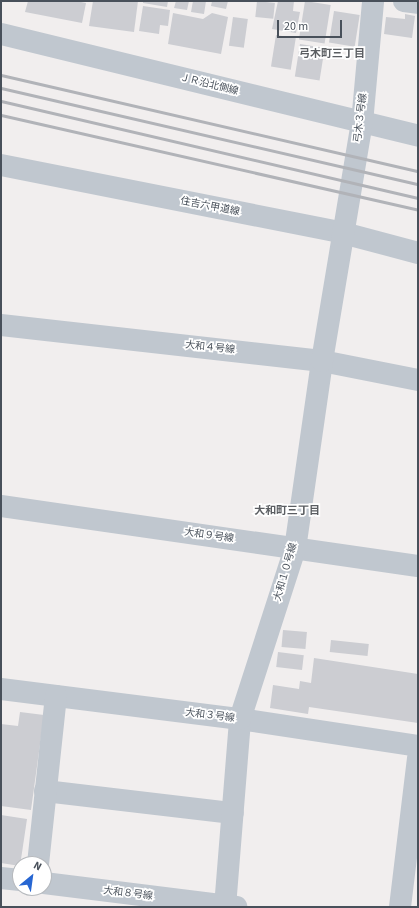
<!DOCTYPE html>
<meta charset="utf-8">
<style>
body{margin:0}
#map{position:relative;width:419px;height:908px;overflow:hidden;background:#f1eeee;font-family:"Source Sans 3","Noto Sans JP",sans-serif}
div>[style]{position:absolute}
.building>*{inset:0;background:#cccdd2;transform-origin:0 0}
.minor>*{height:22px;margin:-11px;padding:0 11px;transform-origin:11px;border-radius:11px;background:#c0c7cf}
.rail>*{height:3px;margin:-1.5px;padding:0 1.5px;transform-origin:1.5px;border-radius:1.5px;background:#b1b3b8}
span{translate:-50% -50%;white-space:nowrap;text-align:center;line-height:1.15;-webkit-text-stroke:3.5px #fff;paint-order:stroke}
.street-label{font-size:10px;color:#48505a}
.neighbourhood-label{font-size:11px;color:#5b5e62;font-weight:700}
.frame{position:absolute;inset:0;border:2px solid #48505a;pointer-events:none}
.north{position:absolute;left:12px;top:856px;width:40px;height:40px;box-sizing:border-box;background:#fff;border:1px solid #b6b9bd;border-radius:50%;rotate:29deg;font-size:11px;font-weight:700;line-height:16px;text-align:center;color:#48505a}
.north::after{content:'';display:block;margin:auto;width:14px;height:18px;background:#2766d2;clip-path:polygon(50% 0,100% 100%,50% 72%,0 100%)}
.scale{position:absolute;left:277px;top:20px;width:65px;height:18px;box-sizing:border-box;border:2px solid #48505a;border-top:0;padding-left:5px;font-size:12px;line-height:14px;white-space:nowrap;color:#48505a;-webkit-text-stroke:3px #fff;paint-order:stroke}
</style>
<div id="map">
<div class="building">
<i style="clip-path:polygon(28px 1px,76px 1px,86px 3px,82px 23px,25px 12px)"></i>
<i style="clip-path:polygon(93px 1px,138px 1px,134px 32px,89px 26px)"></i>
<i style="clip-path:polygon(143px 1px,168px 1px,167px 7px,143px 3px)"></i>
<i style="clip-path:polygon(176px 1px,189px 1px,187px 10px,174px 8px)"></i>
<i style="clip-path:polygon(193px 1px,206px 1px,204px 14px,191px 12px)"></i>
<i style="clip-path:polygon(212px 1px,228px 1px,226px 9px,211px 6px)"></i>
<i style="left:257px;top:1px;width:18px;height:16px;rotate:6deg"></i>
<i style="clip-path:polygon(278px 1px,294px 1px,293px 11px,300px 12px,296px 33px,272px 29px)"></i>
<i style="left:305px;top:1px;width:26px;height:39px;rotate:9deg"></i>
<i style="clip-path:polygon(143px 6px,170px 10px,168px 26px,160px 25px,159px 34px,139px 31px)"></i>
<i style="left:334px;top:11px;width:26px;height:32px;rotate:9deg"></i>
<i style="clip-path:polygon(173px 13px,203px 19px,212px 13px,228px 17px,221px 54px,168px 44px)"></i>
<i style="clip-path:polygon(405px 14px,415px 16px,412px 38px,384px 34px,386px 17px,405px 19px)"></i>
<i style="left:233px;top:17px;width:15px;height:29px;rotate:8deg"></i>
<i style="left:276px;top:35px;width:20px;height:32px;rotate:9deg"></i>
<i style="left:300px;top:44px;width:25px;height:33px;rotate:9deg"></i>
<i style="left:283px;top:630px;width:24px;height:17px;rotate:5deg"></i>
<i style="left:331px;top:640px;width:38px;height:12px;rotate:6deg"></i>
<i style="left:278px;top:652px;width:26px;height:15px;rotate:7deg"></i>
<i style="clip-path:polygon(314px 658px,418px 674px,418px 723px,309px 707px,308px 714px,270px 708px,273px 685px,299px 689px,300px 681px,311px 683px)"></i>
<i style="clip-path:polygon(20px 712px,44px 715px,31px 810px,1px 806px,1px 724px,18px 726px)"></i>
<i style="clip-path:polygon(1px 815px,27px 819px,20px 866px,1px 863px)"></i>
</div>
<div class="minor">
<i style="left:404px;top:1px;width:14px;rotate:8deg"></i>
<i style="left:1px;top:34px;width:429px;rotate:13.7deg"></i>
<i style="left:1px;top:165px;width:349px;rotate:11.2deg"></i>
<i style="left:343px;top:233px;width:78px;rotate:14.9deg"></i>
<i style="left:1px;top:325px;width:323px;rotate:6.4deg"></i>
<i style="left:322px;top:361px;width:98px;rotate:11.2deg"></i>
<i style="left:1px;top:506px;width:421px;rotate:8.2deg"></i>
<i style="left:1px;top:689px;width:241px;rotate:7.2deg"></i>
<i style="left:240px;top:719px;width:180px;rotate:8.6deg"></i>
<i style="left:45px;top:791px;width:189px;rotate:6.7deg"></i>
<i style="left:38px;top:864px;width:169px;rotate:-83.9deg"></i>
<i style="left:1px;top:878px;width:19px;rotate:6deg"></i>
<i style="left:44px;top:883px;width:194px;rotate:7.1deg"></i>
<i style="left:225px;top:907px;width:189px;rotate:-85.4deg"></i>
<i style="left:240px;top:719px;width:179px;rotate:-72.1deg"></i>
<i style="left:295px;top:549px;width:190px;rotate:-81.8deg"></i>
<i style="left:322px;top:361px;width:241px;rotate:-80.5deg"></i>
<i style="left:362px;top:123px;width:122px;rotate:-84.8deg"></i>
<i style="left:400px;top:907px;width:150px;rotate:-83.1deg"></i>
</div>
<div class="rail">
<i style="left:1px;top:75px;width:428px;rotate:13deg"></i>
<i style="left:1px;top:88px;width:428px;rotate:13deg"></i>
<i style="left:1px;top:101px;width:428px;rotate:13.1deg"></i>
<i style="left:1px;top:115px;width:428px;rotate:12.8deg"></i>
</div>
<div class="street-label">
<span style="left:209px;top:85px;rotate:14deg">ＪＲ沿北側線</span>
<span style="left:361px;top:118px;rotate:-83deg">弓木３号線</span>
<span style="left:210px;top:207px;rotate:11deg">住吉六甲道線</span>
<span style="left:210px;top:348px;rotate:6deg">大和４号線</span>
<span style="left:209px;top:536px;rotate:8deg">大和９号線</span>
<span style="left:286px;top:572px;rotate:-74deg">大和１０号線</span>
<span style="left:210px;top:716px;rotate:7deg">大和３号線</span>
<span style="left:128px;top:894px;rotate:7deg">大和８号線</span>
</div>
<div class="neighbourhood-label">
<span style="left:332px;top:54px">弓木町三丁目</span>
<span style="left:287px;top:511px">大和町三丁目</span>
</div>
<div class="frame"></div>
<div class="north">N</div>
<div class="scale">20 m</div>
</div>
